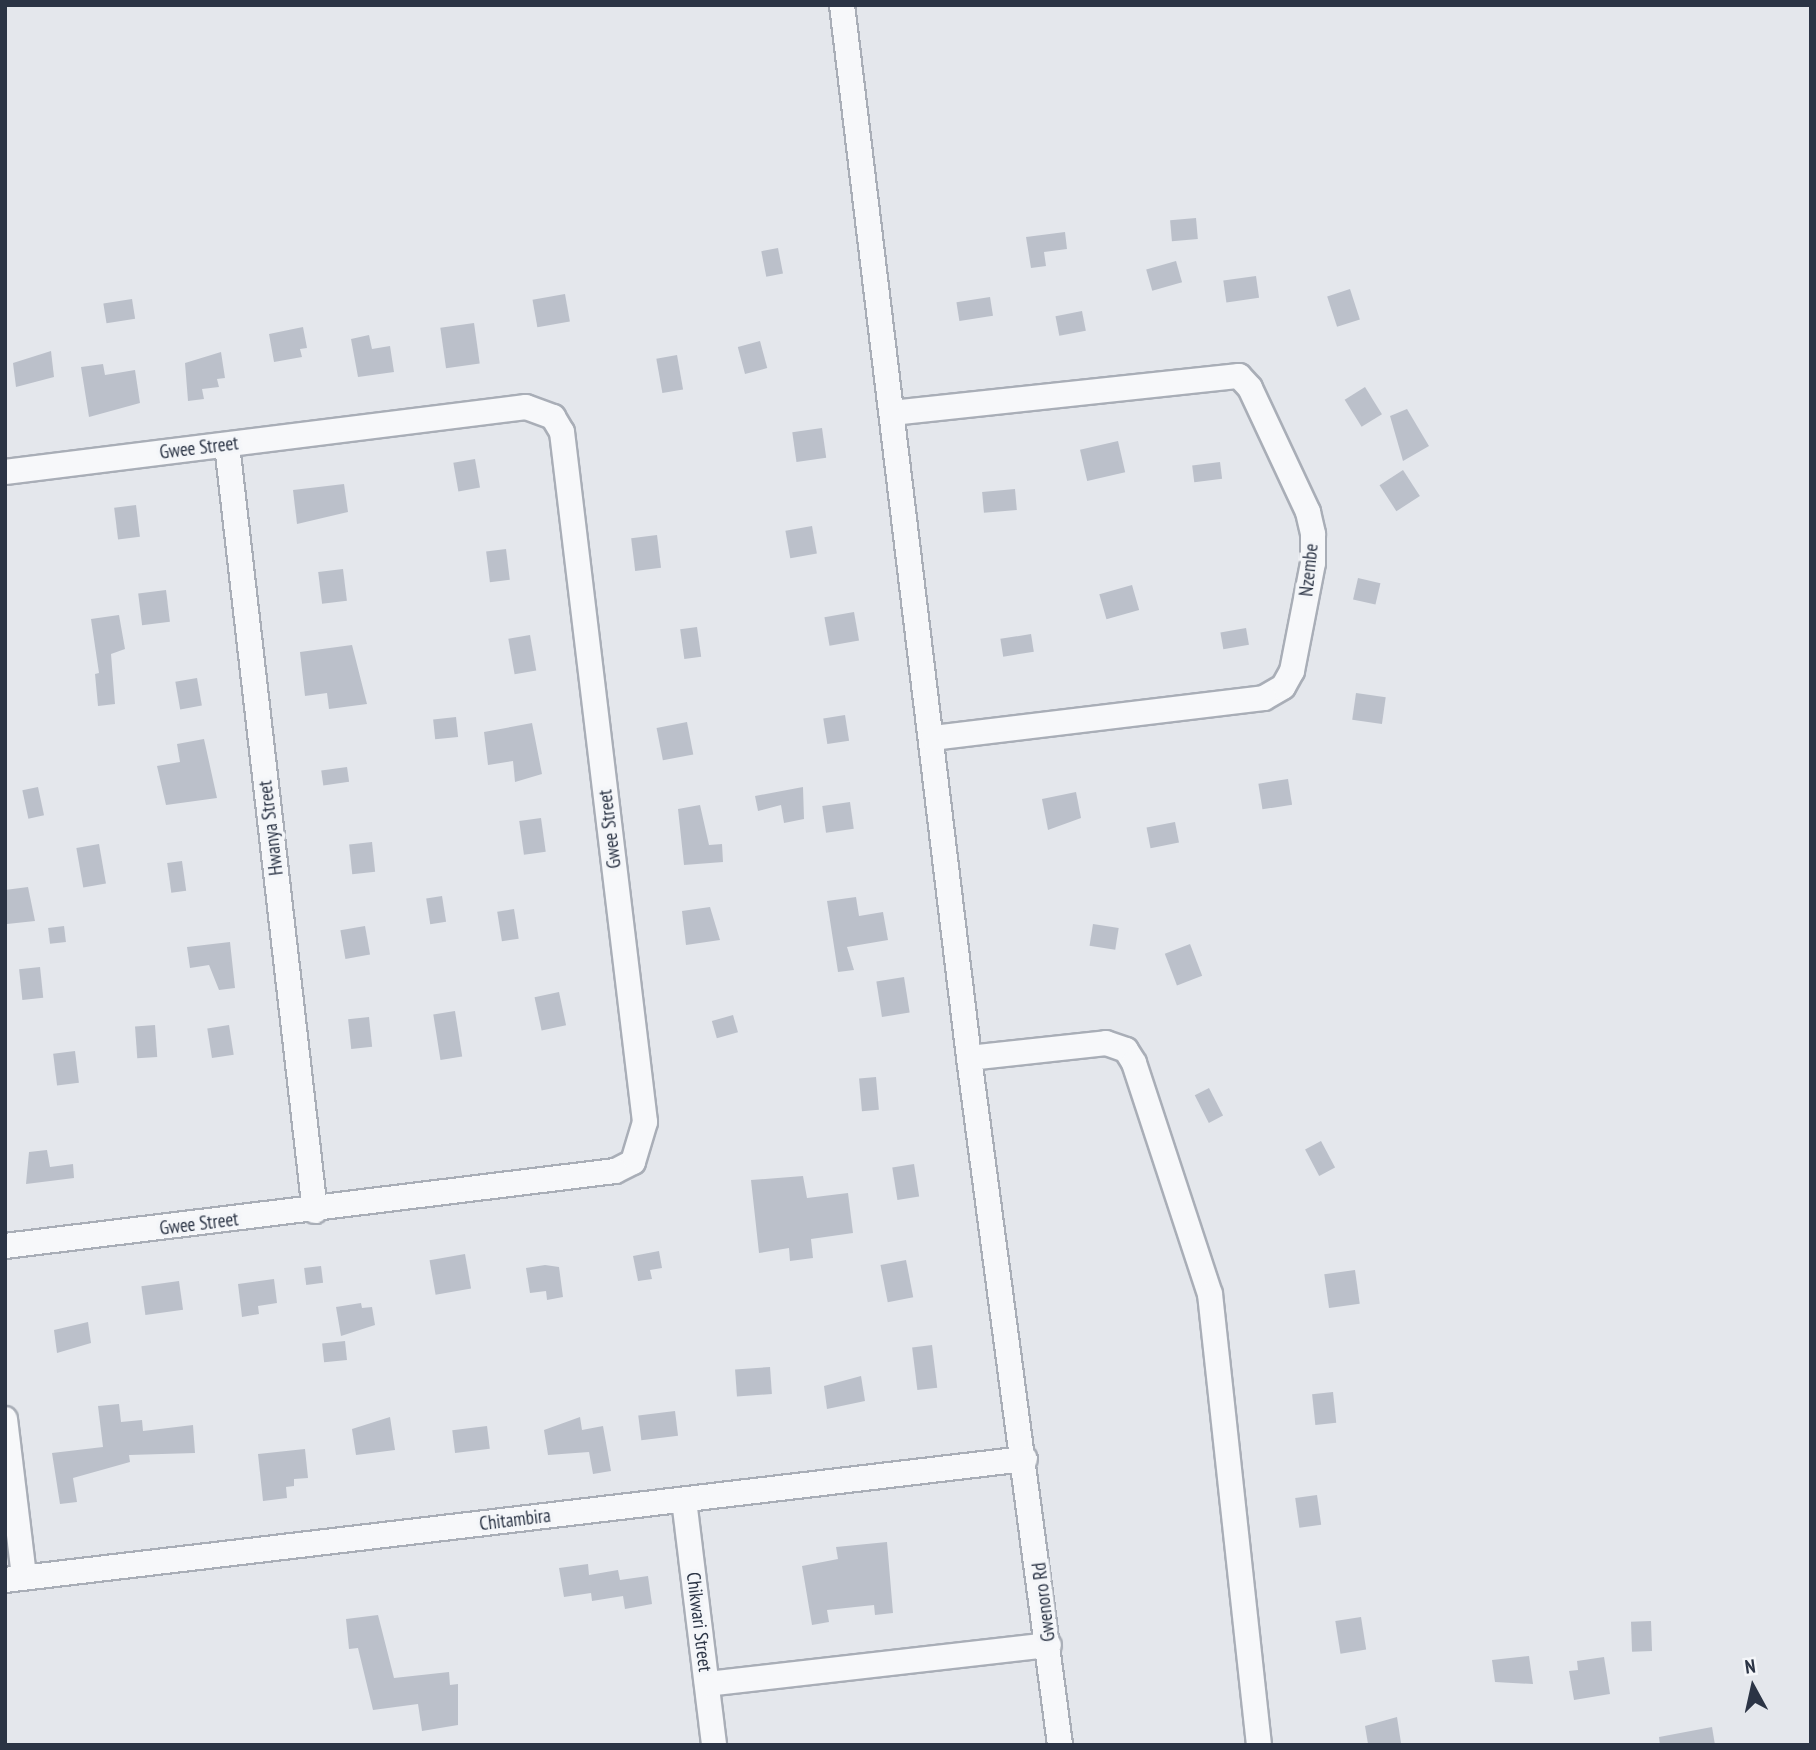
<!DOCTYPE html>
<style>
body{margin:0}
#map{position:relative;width:1816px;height:1750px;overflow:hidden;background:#e4e7ec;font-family:"PT Sans Narrow",sans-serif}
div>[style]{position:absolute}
.building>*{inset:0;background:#bbc0ca;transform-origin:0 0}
.roads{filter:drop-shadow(2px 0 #a9aeb7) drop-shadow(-2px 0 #a9aeb7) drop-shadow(0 2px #a9aeb7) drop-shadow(0 -2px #a9aeb7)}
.minor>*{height:24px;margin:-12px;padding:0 12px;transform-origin:12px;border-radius:12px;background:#f7f8fa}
span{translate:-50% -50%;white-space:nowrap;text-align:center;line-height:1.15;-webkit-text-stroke:7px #f4f6f9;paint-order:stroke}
.street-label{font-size:19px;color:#2b3445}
.frame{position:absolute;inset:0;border:7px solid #2b3445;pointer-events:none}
.north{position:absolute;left:1718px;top:1652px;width:70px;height:70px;-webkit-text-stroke:5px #f4f6f9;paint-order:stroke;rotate:352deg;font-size:19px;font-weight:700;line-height:28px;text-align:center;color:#2b3445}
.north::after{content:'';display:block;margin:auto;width:24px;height:32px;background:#2b3445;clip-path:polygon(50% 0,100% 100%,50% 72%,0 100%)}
</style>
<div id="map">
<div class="building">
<i style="left:1196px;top:218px;width:21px;height:26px;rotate:85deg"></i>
<i style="clip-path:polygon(1065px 232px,1067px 249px,1044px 252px,1046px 266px,1031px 268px,1026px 237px)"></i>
<i style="left:778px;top:248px;width:26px;height:17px;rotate:79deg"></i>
<i style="left:1176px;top:261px;width:22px;height:31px;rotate:74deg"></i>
<i style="left:1256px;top:276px;width:22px;height:33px;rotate:82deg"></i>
<i style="left:1350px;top:289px;width:32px;height:24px;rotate:72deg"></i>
<i style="left:565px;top:294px;width:28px;height:33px;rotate:80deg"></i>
<i style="left:990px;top:297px;width:19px;height:34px;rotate:81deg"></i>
<i style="left:132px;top:299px;width:20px;height:29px;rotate:81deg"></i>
<i style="left:1082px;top:311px;width:20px;height:27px;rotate:79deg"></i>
<i style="left:474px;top:323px;width:41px;height:34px;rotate:82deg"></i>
<i style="clip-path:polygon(303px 327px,307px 348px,300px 349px,302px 357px,274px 362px,269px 334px)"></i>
<i style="clip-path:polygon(369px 335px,372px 349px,390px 346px,394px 372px,358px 377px,351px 339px)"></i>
<i style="left:760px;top:341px;width:28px;height:23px;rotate:75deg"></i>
<i style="clip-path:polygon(51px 351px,54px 377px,16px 387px,13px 363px)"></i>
<i style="clip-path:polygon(221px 352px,225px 378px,217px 379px,219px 387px,202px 389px,204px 399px,188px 401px,185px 363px)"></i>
<i style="left:677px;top:355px;width:35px;height:21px;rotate:80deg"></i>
<i style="clip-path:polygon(103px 364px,105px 375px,135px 370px,140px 403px,89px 417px,81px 367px)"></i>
<i style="left:1365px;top:387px;width:32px;height:24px;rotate:58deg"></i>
<i style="clip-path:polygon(1407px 409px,1429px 446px,1403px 461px,1390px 416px)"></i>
<i style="left:822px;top:428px;width:30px;height:30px;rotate:82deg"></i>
<i style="left:1118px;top:441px;width:32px;height:39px;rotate:77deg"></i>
<i style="left:475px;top:459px;width:29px;height:22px;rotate:80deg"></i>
<i style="left:1220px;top:462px;width:17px;height:28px;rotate:83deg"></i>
<i style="left:1403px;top:470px;width:31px;height:28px;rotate:57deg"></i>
<i style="clip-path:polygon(344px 484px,348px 512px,297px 524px,293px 490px)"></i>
<i style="left:1015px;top:489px;width:21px;height:33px;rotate:85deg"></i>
<i style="left:136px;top:505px;width:32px;height:22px;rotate:83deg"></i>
<i style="left:812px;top:526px;width:28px;height:27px;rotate:80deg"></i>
<i style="left:657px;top:535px;width:33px;height:26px;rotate:83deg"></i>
<i style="left:506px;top:549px;width:31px;height:20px;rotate:83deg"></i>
<i style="left:343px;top:569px;width:32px;height:25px;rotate:83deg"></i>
<i style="left:1358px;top:578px;width:23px;height:22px;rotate:13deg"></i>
<i style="left:1132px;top:585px;width:26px;height:34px;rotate:74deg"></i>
<i style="left:166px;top:590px;width:32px;height:28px;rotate:83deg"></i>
<i style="left:854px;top:612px;width:29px;height:30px;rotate:80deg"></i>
<i style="clip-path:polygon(119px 615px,125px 649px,111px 654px,115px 704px,98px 706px,95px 674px,99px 673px,91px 619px)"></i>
<i style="left:697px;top:627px;width:30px;height:17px;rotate:82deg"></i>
<i style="left:1246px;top:628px;width:17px;height:26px;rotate:80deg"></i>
<i style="left:1031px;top:634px;width:18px;height:31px;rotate:81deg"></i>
<i style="left:530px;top:635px;width:36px;height:22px;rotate:80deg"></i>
<i style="clip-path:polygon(352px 645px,367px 704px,329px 709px,327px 693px,305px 696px,300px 652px)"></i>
<i style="left:197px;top:678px;width:28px;height:22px;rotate:80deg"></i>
<i style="left:1356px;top:693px;width:30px;height:27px;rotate:8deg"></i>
<i style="left:845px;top:715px;width:26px;height:22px;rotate:81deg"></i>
<i style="left:456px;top:717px;width:20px;height:23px;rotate:84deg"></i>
<i style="left:687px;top:722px;width:33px;height:31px;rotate:79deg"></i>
<i style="clip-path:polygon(532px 723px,542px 774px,515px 782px,513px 761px,488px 765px,484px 732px)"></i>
<i style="clip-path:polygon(204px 739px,217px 798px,166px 805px,157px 766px,180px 762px,177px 744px)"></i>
<i style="left:347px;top:767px;width:15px;height:26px;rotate:82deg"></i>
<i style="left:1288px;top:779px;width:26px;height:30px;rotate:81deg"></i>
<i style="left:38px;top:787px;width:29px;height:16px;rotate:78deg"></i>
<i style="clip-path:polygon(803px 787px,804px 819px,784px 823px,781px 805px,758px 811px,755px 796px)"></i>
<i style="clip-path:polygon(1076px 792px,1081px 818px,1048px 830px,1042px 799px)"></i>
<i style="left:850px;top:802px;width:27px;height:28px;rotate:82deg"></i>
<i style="clip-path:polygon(700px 805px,709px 845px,722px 844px,723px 862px,684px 865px,678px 809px)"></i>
<i style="left:541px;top:818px;width:34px;height:22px;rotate:82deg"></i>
<i style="left:1175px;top:822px;width:21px;height:29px;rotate:79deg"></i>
<i style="left:372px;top:842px;width:30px;height:23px;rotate:84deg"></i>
<i style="left:99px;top:844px;width:40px;height:23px;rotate:80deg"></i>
<i style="left:182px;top:861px;width:30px;height:15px;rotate:82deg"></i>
<i style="clip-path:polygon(28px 887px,35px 921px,7px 924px,5px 890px)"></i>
<i style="left:442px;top:896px;width:26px;height:16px;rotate:81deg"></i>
<i style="clip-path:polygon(856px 897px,859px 916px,883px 912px,888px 940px,847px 947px,854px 970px,838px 972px,827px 901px)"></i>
<i style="clip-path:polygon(710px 907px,720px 940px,686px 945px,682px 911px)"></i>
<i style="left:514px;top:909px;width:30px;height:17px;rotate:81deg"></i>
<i style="left:1093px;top:924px;width:26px;height:22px;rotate:9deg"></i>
<i style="left:64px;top:926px;width:16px;height:16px;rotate:83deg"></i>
<i style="left:365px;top:926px;width:29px;height:25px;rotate:80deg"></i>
<i style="clip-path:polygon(230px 942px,235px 988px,219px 990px,209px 965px,190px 968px,187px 947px)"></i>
<i style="left:1190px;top:944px;width:34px;height:27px;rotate:69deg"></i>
<i style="left:40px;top:967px;width:31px;height:21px;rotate:84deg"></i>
<i style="left:904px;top:977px;width:36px;height:28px;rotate:81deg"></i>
<i style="left:559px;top:992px;width:34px;height:25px;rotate:78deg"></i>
<i style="left:455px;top:1011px;width:46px;height:22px;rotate:81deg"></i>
<i style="left:733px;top:1015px;width:18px;height:22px;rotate:74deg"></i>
<i style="left:369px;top:1017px;width:30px;height:21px;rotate:84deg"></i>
<i style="left:155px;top:1025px;width:32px;height:20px;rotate:86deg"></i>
<i style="left:229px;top:1025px;width:30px;height:22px;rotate:81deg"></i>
<i style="left:75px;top:1051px;width:32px;height:22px;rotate:83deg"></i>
<i style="left:876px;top:1077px;width:33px;height:17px;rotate:85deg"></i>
<i style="left:1209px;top:1088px;width:31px;height:16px;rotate:63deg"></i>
<i style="left:1321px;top:1141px;width:30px;height:18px;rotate:62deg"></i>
<i style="clip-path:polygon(47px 1150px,50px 1167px,73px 1164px,74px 1178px,26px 1184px,29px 1152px)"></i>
<i style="left:914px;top:1164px;width:33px;height:22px;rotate:81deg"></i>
<i style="clip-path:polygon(803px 1176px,807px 1198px,848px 1193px,853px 1233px,811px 1239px,813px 1258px,790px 1261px,789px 1248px,759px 1253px,751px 1180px)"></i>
<i style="clip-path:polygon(659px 1251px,662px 1268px,650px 1270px,652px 1279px,638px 1281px,633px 1256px)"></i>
<i style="left:465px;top:1254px;width:35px;height:36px;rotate:80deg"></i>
<i style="left:906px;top:1260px;width:38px;height:26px;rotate:79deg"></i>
<i style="clip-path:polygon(545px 1265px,559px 1267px,563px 1297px,547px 1300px,546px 1291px,530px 1293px,526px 1268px)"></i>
<i style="left:321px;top:1266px;width:17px;height:17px;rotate:83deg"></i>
<i style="left:1355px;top:1270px;width:34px;height:31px;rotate:82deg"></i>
<i style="clip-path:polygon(274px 1279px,277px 1303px,258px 1306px,259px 1314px,242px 1317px,238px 1284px)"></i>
<i style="left:179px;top:1281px;width:29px;height:38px;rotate:82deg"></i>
<i style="clip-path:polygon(361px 1303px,362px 1308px,372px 1307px,375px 1325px,341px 1336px,336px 1307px)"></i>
<i style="clip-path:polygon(88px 1322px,91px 1343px,57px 1353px,54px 1330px)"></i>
<i style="left:345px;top:1341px;width:19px;height:23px;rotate:84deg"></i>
<i style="left:932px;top:1345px;width:43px;height:20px;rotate:83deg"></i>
<i style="left:770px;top:1367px;width:27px;height:35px;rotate:86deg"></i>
<i style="clip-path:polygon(861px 1376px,865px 1401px,827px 1409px,824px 1386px)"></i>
<i style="left:1333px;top:1392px;width:31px;height:21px;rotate:84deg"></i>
<i style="clip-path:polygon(119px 1404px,121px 1422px,142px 1420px,143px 1431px,193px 1425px,195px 1453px,129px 1455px,130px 1462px,73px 1478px,77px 1502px,60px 1504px,52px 1453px,103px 1447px,98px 1406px)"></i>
<i style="left:675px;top:1411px;width:25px;height:37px;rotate:83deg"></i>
<i style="clip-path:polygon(390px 1417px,395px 1450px,356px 1455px,352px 1429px)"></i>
<i style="clip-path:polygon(580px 1417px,582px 1430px,603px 1426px,611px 1471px,593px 1474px,589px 1452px,548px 1455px,544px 1430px)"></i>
<i style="left:487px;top:1426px;width:23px;height:35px;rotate:83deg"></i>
<i style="clip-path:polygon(305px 1449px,308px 1478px,294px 1479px,294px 1486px,286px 1487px,287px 1498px,263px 1501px,258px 1454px)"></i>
<i style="left:1317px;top:1495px;width:30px;height:22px;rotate:82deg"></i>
<i style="clip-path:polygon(887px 1542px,893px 1613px,875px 1615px,874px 1605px,827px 1610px,829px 1622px,812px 1625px,802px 1566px,838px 1559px,836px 1547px)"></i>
<i style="clip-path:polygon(588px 1564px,589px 1575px,618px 1570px,620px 1580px,648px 1576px,652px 1604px,625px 1609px,623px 1596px,592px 1601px,591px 1593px,564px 1597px,559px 1568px)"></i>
<i style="clip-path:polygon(378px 1615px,394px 1678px,449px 1672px,450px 1685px,458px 1684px,458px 1725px,422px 1731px,418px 1704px,373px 1710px,358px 1648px,349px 1649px,346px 1619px)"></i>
<i style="left:1361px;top:1617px;width:33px;height:26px;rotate:81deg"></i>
<i style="left:1651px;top:1621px;width:30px;height:20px;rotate:88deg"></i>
<i style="clip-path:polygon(1529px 1656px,1533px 1684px,1495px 1682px,1492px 1660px)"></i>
<i style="clip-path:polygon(1604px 1657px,1610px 1694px,1574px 1700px,1569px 1671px,1578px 1670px,1577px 1661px)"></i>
<i style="clip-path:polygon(1397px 1717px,1401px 1743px,1368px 1744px,1365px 1726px)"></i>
<i style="clip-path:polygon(1712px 1727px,1715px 1745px,1660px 1745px,1659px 1737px)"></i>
</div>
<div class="roads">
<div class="minor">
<i style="left:842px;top:5px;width:1061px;rotate:83.12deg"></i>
<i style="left:969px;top:1058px;width:693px;rotate:82.45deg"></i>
<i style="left:892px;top:413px;width:349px;rotate:-6.1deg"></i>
<i style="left:1239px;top:376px;width:16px;rotate:47deg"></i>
<i style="left:1250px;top:388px;width:137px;rotate:64.9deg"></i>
<i style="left:1308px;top:512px;width:23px;rotate:77deg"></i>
<i style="left:1313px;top:534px;width:29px;rotate:90deg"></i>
<i style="left:1313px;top:563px;width:110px;rotate:101deg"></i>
<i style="left:1292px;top:671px;width:18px;rotate:119deg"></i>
<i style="left:1283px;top:687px;width:22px;rotate:150deg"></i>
<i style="left:1264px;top:698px;width:333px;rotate:173.1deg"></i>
<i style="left:227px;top:445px;width:771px;rotate:83.45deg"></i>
<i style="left:5px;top:472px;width:525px;rotate:-7.11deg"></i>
<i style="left:526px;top:407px;width:29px;rotate:20deg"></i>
<i style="left:553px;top:417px;width:17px;rotate:59deg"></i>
<i style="left:562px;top:432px;width:695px;rotate:83.14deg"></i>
<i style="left:645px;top:1122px;width:42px;rotate:106.7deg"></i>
<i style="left:633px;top:1162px;width:20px;rotate:153deg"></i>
<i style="left:615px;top:1171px;width:615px;rotate:172.99deg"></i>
<i style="left:969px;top:1058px;width:138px;rotate:-6.2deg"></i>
<i style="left:1106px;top:1043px;width:21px;rotate:19deg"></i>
<i style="left:1126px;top:1050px;width:15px;rotate:58deg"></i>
<i style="left:1134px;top:1063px;width:243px;rotate:71.8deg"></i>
<i style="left:1210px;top:1294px;width:454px;rotate:83.8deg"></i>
<i style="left:5px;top:1419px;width:159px;rotate:83.1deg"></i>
<i style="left:684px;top:1500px;width:247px;rotate:83deg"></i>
<i style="left:5px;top:1580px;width:1027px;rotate:-6.77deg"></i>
<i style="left:707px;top:1684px;width:344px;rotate:-6.5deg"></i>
</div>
</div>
<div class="street-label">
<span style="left:199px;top:448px;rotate:-7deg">Gwee Street</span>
<span style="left:1309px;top:570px;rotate:-84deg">Nzembe</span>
<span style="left:271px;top:828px;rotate:-97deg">Hwanya Street</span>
<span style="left:610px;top:829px;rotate:-97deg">Gwee Street</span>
<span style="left:199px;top:1224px;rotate:-7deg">Gwee Street</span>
<span style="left:515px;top:1520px;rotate:-7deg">Chitambira</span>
<span style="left:1044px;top:1602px;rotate:-97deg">Gwenoro Rd</span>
<span style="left:699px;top:1622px;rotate:83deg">Chikwari Street</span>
</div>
<div class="frame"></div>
<div class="north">N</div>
</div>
